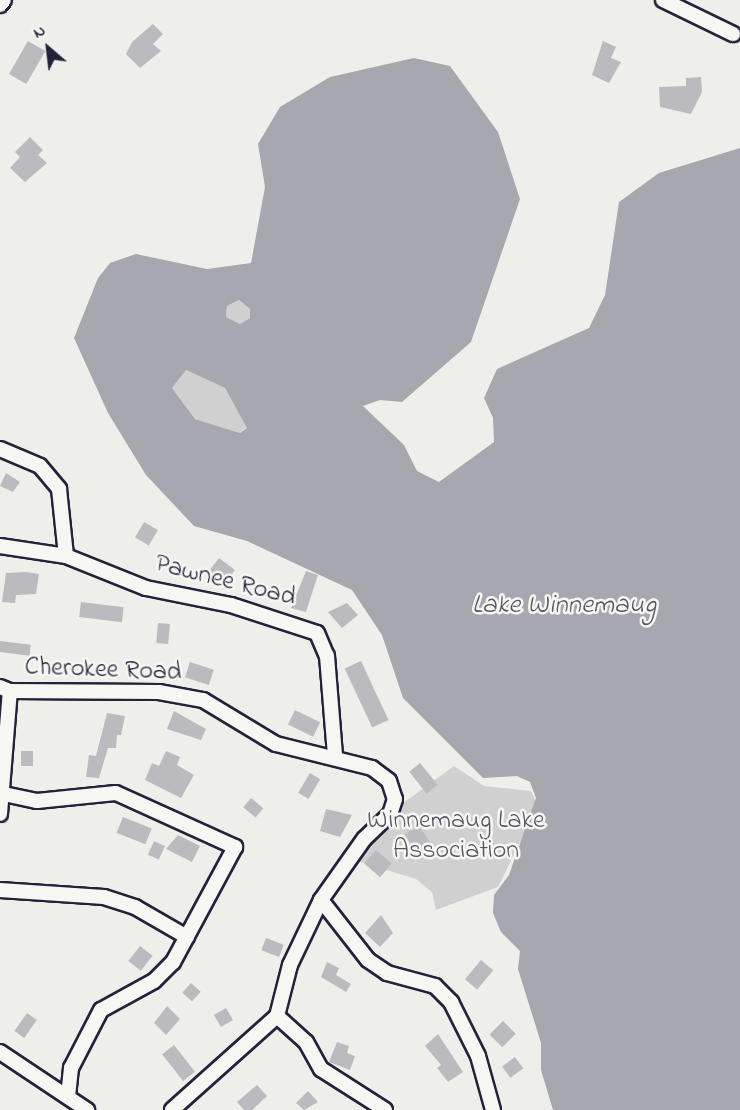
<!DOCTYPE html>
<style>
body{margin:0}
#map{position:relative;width:740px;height:1110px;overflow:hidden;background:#eeeeeb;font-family:"Indie Flower",sans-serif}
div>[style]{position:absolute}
.green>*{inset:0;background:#d0d0d1}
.water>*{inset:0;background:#a7a7af}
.building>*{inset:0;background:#bbbbbf;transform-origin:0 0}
.roads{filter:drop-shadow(2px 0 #22223b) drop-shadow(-2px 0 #22223b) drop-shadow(0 2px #22223b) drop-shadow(0 -2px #22223b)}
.street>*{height:14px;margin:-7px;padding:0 7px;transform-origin:7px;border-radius:7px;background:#f6f6f2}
span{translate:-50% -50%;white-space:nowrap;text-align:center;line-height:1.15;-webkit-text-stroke:5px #f6f6f2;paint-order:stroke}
.street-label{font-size:26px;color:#22223b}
.park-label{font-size:26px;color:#565668}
.water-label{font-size:27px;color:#575769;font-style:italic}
.north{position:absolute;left:18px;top:18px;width:60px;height:60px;-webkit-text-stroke:4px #f6f6f2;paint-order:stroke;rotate:332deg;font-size:16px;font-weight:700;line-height:24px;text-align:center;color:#22223b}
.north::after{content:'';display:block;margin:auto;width:21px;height:27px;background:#22223b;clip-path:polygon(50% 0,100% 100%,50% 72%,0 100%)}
</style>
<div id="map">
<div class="green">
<i style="clip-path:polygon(239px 300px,250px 309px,250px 318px,240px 324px,226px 317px,227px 306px)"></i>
<i style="clip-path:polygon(186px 370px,225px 388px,247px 427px,240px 433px,195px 419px,172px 388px)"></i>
<i style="clip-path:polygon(454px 766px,484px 786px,531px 791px,538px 806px,498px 887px,436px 910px,432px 892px,416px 879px,354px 860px,365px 831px)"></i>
</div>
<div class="water">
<i style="clip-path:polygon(evenodd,414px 58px,450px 66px,498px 132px,520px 199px,471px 342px,402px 402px,380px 400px,363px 406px,404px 445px,417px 471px,439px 482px,494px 442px,493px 418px,484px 398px,497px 369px,589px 328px,605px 295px,619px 202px,659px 173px,740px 148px,740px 1110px,553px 1110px,541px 1070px,541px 1043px,518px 969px,520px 951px,501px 932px,493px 913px,494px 895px,509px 875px,536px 798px,530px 782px,517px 776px,483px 778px,403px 698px,382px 635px,352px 590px,247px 541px,194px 526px,146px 475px,108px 413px,74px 338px,98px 278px,110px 263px,136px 254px,207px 269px,251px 263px,265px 187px,258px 144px,280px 107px,330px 77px,414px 58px,239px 300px,250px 309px,250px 318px,240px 324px,226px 317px,227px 306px,239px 300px,414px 58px,186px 370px,225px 388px,247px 428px,240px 433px,195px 419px,172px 388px,186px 370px)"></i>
</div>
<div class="building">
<i style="clip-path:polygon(153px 24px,163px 34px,153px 44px,161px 51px,140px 68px,126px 54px,132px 42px)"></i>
<i style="left:28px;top:41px;width:20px;height:38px;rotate:30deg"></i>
<i style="clip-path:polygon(603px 41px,616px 47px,611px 58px,621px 62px,609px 83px,592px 75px)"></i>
<i style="clip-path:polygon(701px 77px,702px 92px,691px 114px,660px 107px,659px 87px,686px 86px,686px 78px)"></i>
<i style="clip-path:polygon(30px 137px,43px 150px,38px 155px,47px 163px,25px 182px,10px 168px,20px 157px,15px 152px)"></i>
<i style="clip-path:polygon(6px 473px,20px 482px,13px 492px,0 486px)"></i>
<i style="left:144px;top:522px;width:16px;height:18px;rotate:30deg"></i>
<i style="left:219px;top:558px;width:20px;height:21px;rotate:37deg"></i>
<i style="clip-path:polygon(306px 571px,318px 575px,306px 612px,291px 608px)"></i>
<i style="clip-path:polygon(26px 572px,39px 574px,36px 594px,16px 595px,15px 603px,2px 602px,6px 573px)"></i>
<i style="left:81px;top:602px;width:43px;height:15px;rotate:7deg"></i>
<i style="clip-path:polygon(347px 603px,358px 615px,342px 628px,328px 612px)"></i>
<i style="left:158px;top:623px;width:12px;height:20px;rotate:5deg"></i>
<i style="left:0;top:641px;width:31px;height:11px;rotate:7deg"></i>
<i style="left:361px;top:661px;width:65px;height:18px;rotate:65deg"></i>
<i style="left:190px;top:662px;width:25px;height:16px;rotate:18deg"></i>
<i style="left:295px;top:710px;width:28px;height:16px;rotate:26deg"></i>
<i style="clip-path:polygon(174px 711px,206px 729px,201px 740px,167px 729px)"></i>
<i style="clip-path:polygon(107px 713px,125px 716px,121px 735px,117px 735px,116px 748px,108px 748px,99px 778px,86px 777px,89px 755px,96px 756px)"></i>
<i style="left:33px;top:751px;width:15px;height:12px;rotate:90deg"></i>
<i style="clip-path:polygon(166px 751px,180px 757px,177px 765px,194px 775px,181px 798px,145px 780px,152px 763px,159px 766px)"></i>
<i style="left:420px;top:763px;width:28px;height:14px;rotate:51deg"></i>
<i style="left:310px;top:773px;width:12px;height:23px;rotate:31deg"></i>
<i style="left:251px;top:798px;width:16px;height:12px;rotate:40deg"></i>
<i style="clip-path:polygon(326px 809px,352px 815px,340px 837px,320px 831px)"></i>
<i style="left:123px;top:817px;width:31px;height:17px;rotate:22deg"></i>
<i style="left:418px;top:825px;width:29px;height:17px;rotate:54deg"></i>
<i style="clip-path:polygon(178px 835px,200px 846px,192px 862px,166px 849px)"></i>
<i style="left:154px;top:841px;width:12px;height:15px;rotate:24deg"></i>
<i style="left:376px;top:850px;width:21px;height:18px;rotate:41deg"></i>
<i style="clip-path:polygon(381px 915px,393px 933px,380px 947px,365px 933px)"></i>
<i style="left:266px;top:938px;width:19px;height:13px;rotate:21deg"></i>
<i style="left:140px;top:946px;width:16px;height:19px;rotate:38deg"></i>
<i style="left:481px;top:960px;width:16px;height:25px;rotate:40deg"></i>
<i style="clip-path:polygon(327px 962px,339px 968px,336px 975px,351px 984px,346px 992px,321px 977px)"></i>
<i style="left:191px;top:983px;width:13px;height:13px;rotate:42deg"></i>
<i style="clip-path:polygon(167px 1006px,180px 1019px,166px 1035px,154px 1023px)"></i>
<i style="left:226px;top:1008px;width:14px;height:14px;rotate:60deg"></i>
<i style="left:27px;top:1013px;width:12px;height:22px;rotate:35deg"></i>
<i style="left:503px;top:1021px;width:18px;height:19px;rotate:45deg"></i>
<i style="clip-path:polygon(438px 1034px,463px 1072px,448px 1082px,437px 1068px,441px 1065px,425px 1046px)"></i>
<i style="clip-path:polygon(337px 1042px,349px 1046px,347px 1053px,355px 1056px,350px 1070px,329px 1062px)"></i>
<i style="left:174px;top:1045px;width:34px;height:15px;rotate:52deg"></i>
<i style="left:515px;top:1057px;width:14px;height:16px;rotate:54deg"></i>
<i style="clip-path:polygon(257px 1085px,267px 1096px,252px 1110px,244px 1110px,237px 1102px)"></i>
<i style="clip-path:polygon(308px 1091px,318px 1102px,304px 1110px,296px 1103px)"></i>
</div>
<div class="roads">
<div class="street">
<i style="left:663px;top:0;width:78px;rotate:25.9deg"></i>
<i style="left:0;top:5px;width:6px;rotate:-51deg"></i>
<i style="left:0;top:449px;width:43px;rotate:23deg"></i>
<i style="left:40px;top:466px;width:30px;rotate:50deg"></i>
<i style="left:59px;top:489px;width:67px;rotate:84deg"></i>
<i style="left:0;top:546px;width:67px;rotate:8.6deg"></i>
<i style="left:66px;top:556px;width:86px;rotate:21.8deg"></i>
<i style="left:146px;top:588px;width:87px;rotate:11.3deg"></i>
<i style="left:231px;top:605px;width:90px;rotate:18deg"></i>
<i style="left:317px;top:633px;width:25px;rotate:67deg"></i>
<i style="left:327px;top:656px;width:100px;rotate:85.4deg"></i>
<i style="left:0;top:687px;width:11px;rotate:22deg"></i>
<i style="left:10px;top:691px;width:149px;rotate:0.4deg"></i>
<i style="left:159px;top:692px;width:45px;rotate:10.3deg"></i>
<i style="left:203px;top:700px;width:85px;rotate:31.1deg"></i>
<i style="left:276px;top:744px;width:99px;rotate:14deg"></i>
<i style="left:372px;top:768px;width:21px;rotate:37deg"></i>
<i style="left:389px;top:781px;width:19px;rotate:72deg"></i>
<i style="left:395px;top:799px;width:16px;rotate:108deg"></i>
<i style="left:390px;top:814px;width:36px;rotate:136deg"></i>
<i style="left:364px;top:839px;width:75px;rotate:125.2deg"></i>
<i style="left:321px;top:900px;width:72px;rotate:115.5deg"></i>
<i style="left:290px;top:965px;width:53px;rotate:104.3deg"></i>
<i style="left:277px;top:1016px;width:141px;rotate:138.2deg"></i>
<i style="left:4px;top:794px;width:34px;rotate:12deg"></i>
<i style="left:37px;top:801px;width:79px;rotate:-5.8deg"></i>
<i style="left:116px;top:793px;width:131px;rotate:24.4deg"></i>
<i style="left:235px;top:847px;width:131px;rotate:118.3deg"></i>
<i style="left:173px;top:962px;width:27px;rotate:135deg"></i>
<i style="left:154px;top:981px;width:60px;rotate:151.3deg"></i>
<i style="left:101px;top:1010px;width:65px;rotate:117.3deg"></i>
<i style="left:71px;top:1068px;width:29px;rotate:96deg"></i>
<i style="left:0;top:814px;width:123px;rotate:-85.4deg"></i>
<i style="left:0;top:890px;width:104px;rotate:3.9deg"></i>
<i style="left:104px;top:897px;width:33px;rotate:18deg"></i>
<i style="left:135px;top:907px;width:60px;rotate:30deg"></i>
<i style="left:321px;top:900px;width:76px;rotate:51.9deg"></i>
<i style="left:368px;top:960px;width:23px;rotate:34deg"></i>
<i style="left:387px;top:973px;width:50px;rotate:15.2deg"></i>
<i style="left:435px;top:986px;width:23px;rotate:45deg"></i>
<i style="left:451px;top:1002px;width:60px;rotate:63.4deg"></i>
<i style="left:478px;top:1056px;width:56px;rotate:74.5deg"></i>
<i style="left:277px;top:1016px;width:39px;rotate:42deg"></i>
<i style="left:306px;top:1042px;width:31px;rotate:61deg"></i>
<i style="left:321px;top:1069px;width:76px;rotate:32.6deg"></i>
<i style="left:0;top:1052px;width:105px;rotate:33.7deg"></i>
</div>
</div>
<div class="street-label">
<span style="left:225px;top:582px;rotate:14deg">Pawnee Road</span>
<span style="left:103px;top:671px;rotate:2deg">Cherokee Road</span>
</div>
<div class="park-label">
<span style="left:456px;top:837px">Winnemaug Lake<br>Association</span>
</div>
<div class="water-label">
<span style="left:564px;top:606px">Lake Winnemaug</span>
</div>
<div class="north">N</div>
</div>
